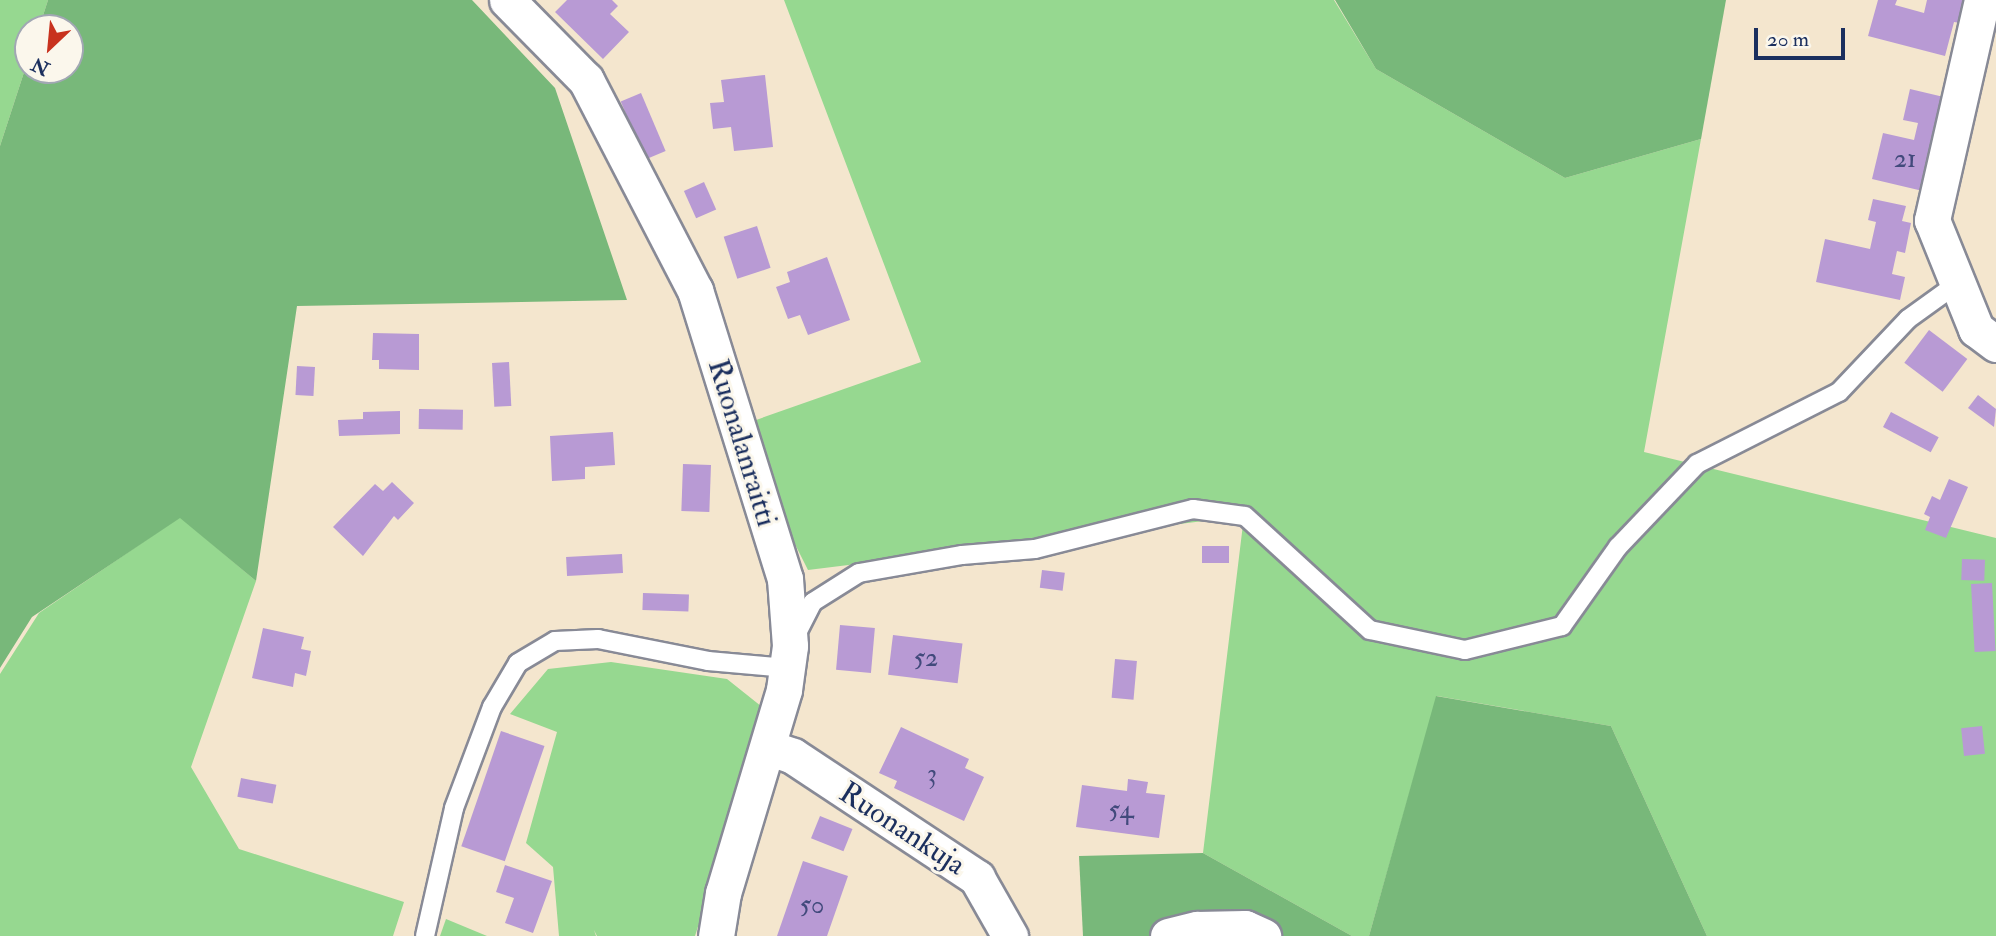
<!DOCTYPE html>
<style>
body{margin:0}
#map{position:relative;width:1996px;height:936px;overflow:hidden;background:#f4e6ce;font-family:"IM FELL Double Pica",serif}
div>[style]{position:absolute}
.green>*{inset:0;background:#96d890}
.forest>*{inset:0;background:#78b87a}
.building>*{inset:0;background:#b89ad4;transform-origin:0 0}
.roads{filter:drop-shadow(2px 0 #888a96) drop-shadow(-2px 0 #888a96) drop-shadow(0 2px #888a96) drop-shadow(0 -2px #888a96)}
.lane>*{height:18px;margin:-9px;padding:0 9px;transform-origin:9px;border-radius:9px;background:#fff}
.street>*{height:35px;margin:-17.5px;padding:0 17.5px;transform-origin:17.5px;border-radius:17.5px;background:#fff}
span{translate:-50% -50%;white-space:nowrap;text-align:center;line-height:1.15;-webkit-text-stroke:6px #fbf7ec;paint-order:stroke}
.number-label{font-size:26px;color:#424a7c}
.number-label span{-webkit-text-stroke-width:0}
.street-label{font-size:30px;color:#1b2f5e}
.north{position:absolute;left:14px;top:14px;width:70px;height:70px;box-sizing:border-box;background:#fbf7ec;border:2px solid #a1a7b3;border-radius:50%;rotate:206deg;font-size:19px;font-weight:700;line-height:28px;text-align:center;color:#1b2f5e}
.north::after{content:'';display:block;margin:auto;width:24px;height:32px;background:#c8321e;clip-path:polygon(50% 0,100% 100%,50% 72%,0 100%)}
.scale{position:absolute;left:1754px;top:28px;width:91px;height:32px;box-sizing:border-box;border:4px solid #1b2f5e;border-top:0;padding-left:9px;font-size:21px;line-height:24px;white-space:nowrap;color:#1b2f5e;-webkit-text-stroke:5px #fbf7ec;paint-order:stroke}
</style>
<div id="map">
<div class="green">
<i style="clip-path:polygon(0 0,48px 0,39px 28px,28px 28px,28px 60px,0 146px)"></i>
<i style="clip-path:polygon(784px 0,1334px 0,1376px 69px,1565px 178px,1701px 139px,1644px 452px,1996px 538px,1996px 936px,1707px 936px,1611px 726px,1437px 696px,1369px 936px,1352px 936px,1203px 853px,1244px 516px,808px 570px,736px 427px,921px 362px)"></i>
<i style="clip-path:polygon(180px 517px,256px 581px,191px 767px,239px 849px,404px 902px,393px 936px,0 936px,0 674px,39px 613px)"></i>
<i style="clip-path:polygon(611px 662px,727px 679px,767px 711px,695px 936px,597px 936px,594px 930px,596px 936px,559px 936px,553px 867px,526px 843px,557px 732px,510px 714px,548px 669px)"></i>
<i style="clip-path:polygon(446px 919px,487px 936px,440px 936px)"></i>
</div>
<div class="forest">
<i style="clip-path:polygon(48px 0,472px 0,555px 88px,627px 300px,297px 306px,256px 581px,180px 518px,32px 617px,0 668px,0 146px,28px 60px,28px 70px,70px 70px,70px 28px,39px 28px)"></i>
<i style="clip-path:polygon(1335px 0,1726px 0,1701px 139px,1565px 178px,1376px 69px)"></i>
<i style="clip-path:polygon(1436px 696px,1611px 726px,1707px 936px,1369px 936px)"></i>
<i style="clip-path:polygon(1203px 853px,1352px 936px,1083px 936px,1079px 856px)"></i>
</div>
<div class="building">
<i style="clip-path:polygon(567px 0,612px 0,618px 6px,610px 14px,629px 32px,603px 59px,555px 12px)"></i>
<i style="clip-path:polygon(1878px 0,1897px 0,1895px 5px,1924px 13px,1927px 0,1966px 0,1960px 23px,1954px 22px,1945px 56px,1868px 36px)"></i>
<i style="clip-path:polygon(765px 75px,773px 147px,734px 151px,731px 127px,713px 129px,710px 103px,724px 102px,721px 80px)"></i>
<i style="clip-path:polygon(1910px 89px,1948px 98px,1927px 192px,1872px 179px,1883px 133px,1914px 140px,1918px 123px,1903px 120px)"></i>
<i style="left:641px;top:93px;width:63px;height:22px;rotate:67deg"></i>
<i style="left:704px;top:182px;width:30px;height:22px;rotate:66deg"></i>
<i style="clip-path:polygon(1873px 199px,1906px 206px,1902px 221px,1911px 223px,1905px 253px,1897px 251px,1892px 274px,1905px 277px,1900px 300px,1816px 282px,1825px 239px,1870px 249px,1876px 222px,1868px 220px)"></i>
<i style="left:757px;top:226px;width:44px;height:35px;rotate:72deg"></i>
<i style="clip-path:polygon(827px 257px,850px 320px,808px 335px,800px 315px,788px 319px,776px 287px,790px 282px,787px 272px)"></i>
<i style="left:1929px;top:330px;width:48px;height:41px;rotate:37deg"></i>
<i style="clip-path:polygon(373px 333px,419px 334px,419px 370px,379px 369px,379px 360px,372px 360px)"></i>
<i style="left:509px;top:362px;width:44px;height:17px;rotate:87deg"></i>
<i style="left:297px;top:366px;width:18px;height:29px;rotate:3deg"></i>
<i style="clip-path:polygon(1978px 395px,1996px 409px,1994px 427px,1968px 408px)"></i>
<i style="left:419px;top:409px;width:44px;height:20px;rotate:1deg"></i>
<i style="clip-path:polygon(400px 411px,400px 434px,339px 436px,338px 420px,363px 419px,363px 412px)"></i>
<i style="left:1891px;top:412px;width:54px;height:17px;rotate:28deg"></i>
<i style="clip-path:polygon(613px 432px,615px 465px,585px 467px,585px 479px,552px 481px,550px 436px)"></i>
<i style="left:683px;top:464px;width:28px;height:47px;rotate:2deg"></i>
<i style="clip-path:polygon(1949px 479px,1968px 487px,1946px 538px,1925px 530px,1930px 517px,1924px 514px,1932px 496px,1940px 500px)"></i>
<i style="clip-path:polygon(392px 482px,414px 503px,398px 520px,394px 516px,363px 556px,333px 527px,375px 484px,383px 491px)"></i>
<i style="left:1202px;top:546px;width:27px;height:17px"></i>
<i style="left:622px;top:554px;width:19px;height:56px;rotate:87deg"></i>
<i style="left:1962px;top:559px;width:23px;height:21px;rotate:2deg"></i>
<i style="left:1042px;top:570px;width:23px;height:18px;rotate:7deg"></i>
<i style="left:1992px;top:583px;width:68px;height:21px;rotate:87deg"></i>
<i style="left:643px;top:593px;width:46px;height:17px;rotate:2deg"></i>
<i style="left:840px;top:625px;width:35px;height:45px;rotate:5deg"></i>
<i style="clip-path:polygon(263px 628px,304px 637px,301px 649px,311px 651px,306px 676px,295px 673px,293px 687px,252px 678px)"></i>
<i style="left:893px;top:635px;width:70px;height:40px;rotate:7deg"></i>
<i style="left:1115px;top:659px;width:22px;height:39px;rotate:5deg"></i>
<i style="left:1982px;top:726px;width:28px;height:21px;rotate:84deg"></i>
<i style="clip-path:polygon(901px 727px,969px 759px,965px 768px,984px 777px,964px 821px,894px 788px,897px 781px,879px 773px)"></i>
<i style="left:501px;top:731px;width:46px;height:122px;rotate:19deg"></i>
<i style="left:241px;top:778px;width:36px;height:19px;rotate:11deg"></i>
<i style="clip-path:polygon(1128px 779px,1148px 782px,1146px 793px,1165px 795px,1159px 838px,1076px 827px,1082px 785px,1127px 791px)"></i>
<i style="left:820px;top:816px;width:35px;height:24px;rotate:22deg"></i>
<i style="clip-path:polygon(803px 861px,848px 876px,827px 936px,777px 936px)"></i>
<i style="clip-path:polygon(505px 865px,552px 881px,533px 933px,505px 923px,514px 898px,496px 892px)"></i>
</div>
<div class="roads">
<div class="lane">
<i style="left:795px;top:637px;width:39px;rotate:-63deg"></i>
<i style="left:813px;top:602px;width:54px;rotate:-32.2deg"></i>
<i style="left:859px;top:573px;width:105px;rotate:-9.9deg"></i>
<i style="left:962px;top:555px;width:73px;rotate:-4.7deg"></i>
<i style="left:1035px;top:549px;width:163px;rotate:-14.2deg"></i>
<i style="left:1193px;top:509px;width:52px;rotate:7.7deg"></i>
<i style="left:1245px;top:516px;width:169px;rotate:42.4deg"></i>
<i style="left:1370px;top:630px;width:97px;rotate:11.9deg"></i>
<i style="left:1465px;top:650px;width:100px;rotate:-13.9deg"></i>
<i style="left:1562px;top:626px;width:97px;rotate:-54.7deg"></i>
<i style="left:1618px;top:547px;width:115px;rotate:-46.4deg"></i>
<i style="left:1697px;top:464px;width:159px;rotate:-26.9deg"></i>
<i style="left:1839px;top:392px;width:100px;rotate:-46.6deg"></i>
<i style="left:1908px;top:319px;width:62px;rotate:-35.8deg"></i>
<i style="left:425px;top:936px;width:131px;rotate:-77.2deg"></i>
<i style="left:454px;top:808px;width:108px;rotate:-69.4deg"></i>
<i style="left:492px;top:707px;width:51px;rotate:-59.4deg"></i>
<i style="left:518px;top:663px;width:43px;rotate:-30.7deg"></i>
<i style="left:555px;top:641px;width:43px;rotate:-2.7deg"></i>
<i style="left:598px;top:639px;width:112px;rotate:11.3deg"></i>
<i style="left:708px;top:661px;width:79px;rotate:5.1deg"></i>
</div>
<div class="street">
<i style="left:507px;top:0;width:112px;rotate:45.4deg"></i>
<i style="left:586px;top:80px;width:237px;rotate:62.6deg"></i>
<i style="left:695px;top:290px;width:303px;rotate:72.7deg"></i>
<i style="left:785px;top:579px;width:67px;rotate:85.7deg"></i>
<i style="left:790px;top:646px;width:44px;rotate:97.8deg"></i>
<i style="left:784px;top:690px;width:212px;rotate:106.7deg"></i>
<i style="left:723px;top:893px;width:44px;rotate:99.2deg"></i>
<i style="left:1982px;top:0;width:226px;rotate:102.8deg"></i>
<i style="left:1932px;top:220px;width:118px;rotate:68deg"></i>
<i style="left:1976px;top:329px;width:25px;rotate:37deg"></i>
<i style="left:770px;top:748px;width:24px;rotate:19deg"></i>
<i style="left:793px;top:756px;width:221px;rotate:33.5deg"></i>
<i style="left:977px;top:878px;width:67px;rotate:60.4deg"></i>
<i style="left:1168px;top:936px;width:30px;rotate:-14deg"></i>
<i style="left:1197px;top:929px;width:48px;rotate:-1.2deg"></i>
<i style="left:1245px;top:928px;width:20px;rotate:24deg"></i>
</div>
</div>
<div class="number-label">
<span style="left:1905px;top:160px">21</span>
<span style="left:926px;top:659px">52</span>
<span style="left:932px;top:775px">3</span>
<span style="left:1121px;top:811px">54</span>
<span style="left:812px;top:906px">50</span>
</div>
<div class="street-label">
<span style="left:742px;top:443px;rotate:73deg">Ruonalanraitti</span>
<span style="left:902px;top:829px;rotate:33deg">Ruonankuja</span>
</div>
<div class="north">N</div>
<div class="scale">20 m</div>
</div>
